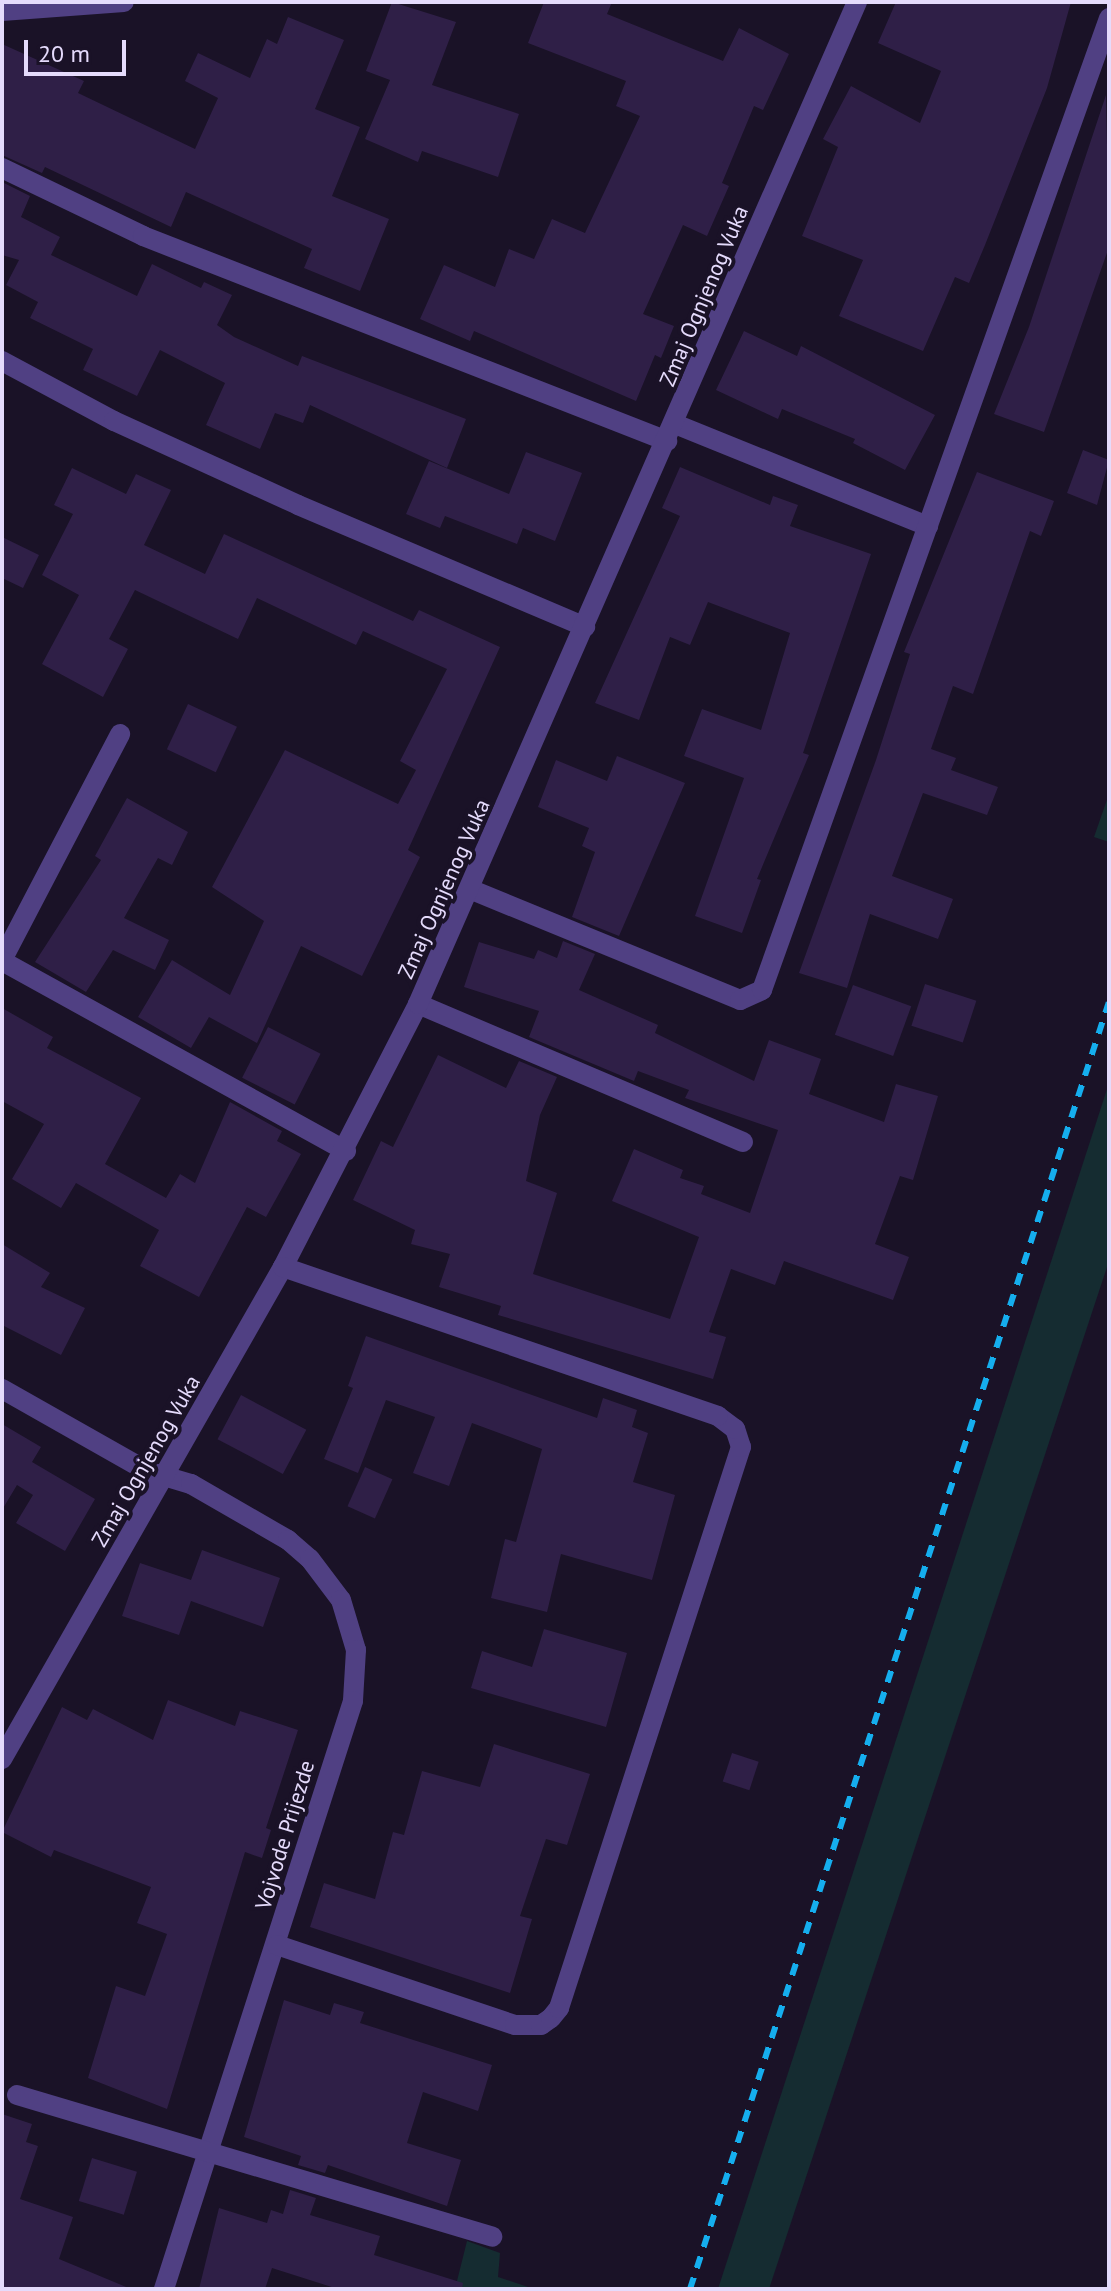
<!DOCTYPE html>
<style>
body{margin:0}
#map{position:relative;width:1111px;height:2291px;overflow:hidden;background:#1a1227;font-family:"PT Sans",sans-serif}
div>[style]{position:absolute}
.green>*{inset:0;background:#152c31}
.building>*{inset:0;background:#2f1f47;transform-origin:0 0}
.minor>*{height:20px;margin:-10px;padding:0 10px;transform-origin:10px;border-radius:10px;background:#504083}
.rail>*{height:6px;margin-top:-3px;transform-origin:0;background:repeating-linear-gradient(90deg,#15aeee 0 12px,transparent 0 22px)}
span{translate:-50% -50%;white-space:nowrap;text-align:center;line-height:1.15;-webkit-text-stroke:8px #1a1227;paint-order:stroke}
.street-label{font-size:22px;color:#e5dbfc}
.frame{position:absolute;inset:0;border:4px solid #e5dbfc;pointer-events:none}
.scale{position:absolute;left:24px;top:40px;width:102px;height:36px;box-sizing:border-box;border:4px solid #e5dbfc;border-top:0;padding-left:10px;font-size:24px;line-height:28px;white-space:nowrap;color:#e5dbfc;-webkit-text-stroke:6px #1a1227;paint-order:stroke}
</style>
<div id="map">
<div class="green">
<i style="clip-path:polygon(1109px 794px,1109px 842px,1094px 837px)"></i>
<i style="clip-path:polygon(1109px 1083px,1109px 1261px,769px 2289px,718px 2289px)"></i>
<i style="clip-path:polygon(467px 2241px,500px 2253px,498px 2277px,534px 2289px,455px 2289px)"></i>
</div>
<div class="building">
<i style="clip-path:polygon(392px 2px,456px 22px,432px 85px,519px 114px,498px 177px,422px 151px,418px 162px,365px 139px,390px 80px,366px 71px)"></i>
<i style="clip-path:polygon(544px 2px,612px 2px,607px 14px,723px 61px,739px 28px,789px 54px,763px 110px,754px 106px,722px 183px,729px 186px,707px 236px,683px 225px,643px 314px,674px 326px,661px 358px,655px 355px,636px 401px,474px 331px,470px 341px,420px 319px,444px 265px,495px 287px,509px 249px,534px 259px,552px 219px,585px 233px,640px 116px,616px 106px,626px 81px,528px 43px)"></i>
<i style="clip-path:polygon(896px 2px,1071px 2px,1047px 88px,985px 245px,969px 283px,955px 277px,923px 351px,839px 316px,863px 260px,802px 236px,838px 147px,823px 139px,851px 86px,920px 123px,941px 71px,878px 43px)"></i>
<i style="clip-path:polygon(288px 17px,344px 40px,315px 109px,360px 127px,332px 196px,389px 219px,360px 291px,304px 268px,312px 249px,186px 192px,171px 227px,45px 167px,42px 173px,2px 155px,2px 44px,84px 81px,78px 93px,195px 149px,218px 98px,185px 81px,198px 53px,250px 78px,267px 39px,277px 44px)"></i>
<i style="clip-path:polygon(1106px 95px,1109px 247px,1044px 432px,994px 414px,1029px 327px)"></i>
<i style="clip-path:polygon(2px 182px,30px 196px,21px 217px,60px 237px,51px 255px,137px 296px,152px 264px,201px 288px,204px 282px,232px 295px,217px 325px,234px 337px,298px 366px,302px 356px,466px 419px,447px 468px,310px 405px,303px 423px,275px 413px,260px 449px,206px 425px,225px 383px,160px 350px,137px 396px,83px 370px,93px 349px,30px 318px,38px 302px,6px 285px,19px 260px,2px 255px)"></i>
<i style="clip-path:polygon(744px 331px,797px 356px,801px 346px,935px 415px,905px 470px,853px 443px,855px 439px,782px 409px,778px 419px,716px 390px)"></i>
<i style="clip-path:polygon(1083px 450px,1109px 460px,1097px 505px,1067px 493px)"></i>
<i style="clip-path:polygon(526px 452px,582px 473px,555px 541px,523px 528px,517px 544px,445px 516px,440px 528px,406px 514px,429px 461px,509px 494px)"></i>
<i style="clip-path:polygon(680px 467px,770px 505px,773px 496px,798px 505px,790px 526px,871px 554px,803px 753px,809px 755px,757px 879px,761px 880px,742px 933px,695px 916px,744px 778px,684px 756px,702px 709px,761px 730px,790px 633px,708px 602px,690px 645px,670px 637px,639px 720px,595px 703px,680px 516px,662px 508px)"></i>
<i style="clip-path:polygon(72px 468px,126px 494px,136px 474px,171px 490px,144px 545px,205px 574px,224px 534px,413px 621px,419px 610px,500px 647px,408px 850px,420px 857px,362px 976px,301px 946px,257px 1043px,209px 1017px,191px 1048px,138px 1017px,172px 960px,230px 995px,264px 921px,212px 887px,285px 750px,398px 804px,416px 770px,400px 761px,447px 669px,363px 631px,356px 645px,257px 598px,238px 639px,135px 590px,109px 639px,128px 649px,103px 697px,42px 664px,79px 595px,42px 575px,73px 514px,54px 505px)"></i>
<i style="clip-path:polygon(977px 472px,1054px 501px,1041px 536px,1030px 531px,973px 694px,953px 686px,931px 749px,956px 758px,951px 770px,998px 787px,987px 815px,923px 793px,892px 876px,953px 899px,938px 939px,870px 914px,847px 988px,799px 973px,876px 760px,910px 654px,904px 652px)"></i>
<i style="clip-path:polygon(2px 537px,39px 555px,23px 588px,2px 578px)"></i>
<i style="left:188px;top:704px;width:54px;height:50px;rotate:25deg"></i>
<i style="clip-path:polygon(617px 756px,685px 783px,619px 936px,572px 917px,595px 852px,582px 846px,589px 828px,538px 807px,556px 760px,607px 781px)"></i>
<i style="clip-path:polygon(127px 798px,188px 832px,172px 865px,158px 858px,124px 918px,169px 940px,155px 970px,113px 950px,86px 992px,35px 962px,101px 860px,95px 856px)"></i>
<i style="clip-path:polygon(563px 941px,595px 954px,579px 990px,658px 1025px,655px 1033px,754px 1081px,769px 1040px,821px 1059px,809px 1094px,884px 1122px,896px 1084px,938px 1096px,913px 1180px,900px 1176px,875px 1244px,909px 1257px,893px 1300px,784px 1261px,775px 1285px,731px 1269px,709px 1332px,726px 1337px,713px 1379px,498px 1315px,501px 1306px,439px 1287px,450px 1254px,411px 1244px,415px 1230px,353px 1200px,381px 1141px,393px 1147px,438px 1055px,506px 1088px,519px 1061px,557px 1077px,540px 1115px,526px 1181px,557px 1193px,533px 1274px,670px 1319px,699px 1237px,612px 1201px,634px 1149px,683px 1170px,680px 1178px,704px 1186px,701px 1194px,750px 1213px,778px 1130px,685px 1098px,689px 1090px,638px 1071px,634px 1081px,529px 1037px,539px 1011px,464px 987px,479px 942px,534px 959px,538px 950px,557px 958px)"></i>
<i style="left:925px;top:984px;width:54px;height:44px;rotate:18deg"></i>
<i style="left:853px;top:985px;width:62px;height:53px;rotate:20deg"></i>
<i style="clip-path:polygon(2px 1008px,53px 1037px,47px 1048px,141px 1098px,105px 1164px,166px 1198px,180px 1174px,195px 1183px,230px 1102px,282px 1131px,277px 1141px,301px 1154px,266px 1217px,247px 1207px,199px 1297px,140px 1266px,159px 1230px,76px 1183px,61px 1208px,12px 1179px,44px 1124px,2px 1101px)"></i>
<i style="left:268px;top:1027px;width:59px;height:57px;rotate:27deg"></i>
<i style="clip-path:polygon(2px 1244px,50px 1273px,41px 1287px,85px 1308px,61px 1355px,2px 1325px)"></i>
<i style="clip-path:polygon(366px 1336px,597px 1418px,603px 1398px,637px 1410px,632px 1427px,648px 1433px,633px 1482px,675px 1495px,652px 1580px,561px 1554px,547px 1612px,491px 1598px,505px 1539px,516px 1542px,542px 1449px,472px 1423px,449px 1486px,413px 1473px,435px 1417px,386px 1400px,358px 1473px,324px 1459px,353px 1388px,348px 1386px)"></i>
<i style="left:241px;top:1395px;width:74px;height:50px;rotate:28deg"></i>
<i style="clip-path:polygon(2px 1424px,41px 1447px,32px 1462px,95px 1499px,65px 1551px,16px 1523px,33px 1495px,17px 1485px,2px 1510px)"></i>
<i style="left:365px;top:1467px;width:30px;height:43px;rotate:24deg"></i>
<i style="clip-path:polygon(202px 1550px,280px 1578px,263px 1627px,191px 1601px,179px 1635px,122px 1616px,140px 1563px,191px 1580px)"></i>
<i style="clip-path:polygon(544px 1629px,627px 1653px,606px 1727px,471px 1688px,482px 1651px,532px 1667px)"></i>
<i style="clip-path:polygon(168px 1700px,235px 1726px,240px 1711px,298px 1730px,266px 1828px,271px 1830px,262px 1858px,245px 1852px,167px 2109px,88px 2078px,116px 1986px,145px 1996px,167px 1934px,137px 1923px,151px 1887px,54px 1850px,51px 1857px,2px 1832px,62px 1707px,87px 1720px,93px 1709px,153px 1740px)"></i>
<i style="clip-path:polygon(494px 1744px,590px 1774px,567px 1845px,546px 1839px,520px 1916px,532px 1919px,510px 1993px,310px 1927px,324px 1883px,375px 1899px,393px 1832px,404px 1835px,422px 1771px,480px 1787px)"></i>
<i style="left:732px;top:1753px;width:28px;height:30px;rotate:18deg"></i>
<i style="clip-path:polygon(284px 2000px,330px 2015px,334px 2003px,364px 2012px,360px 2023px,492px 2065px,478px 2111px,423px 2092px,407px 2143px,461px 2160px,447px 2206px,328px 2165px,325px 2173px,298px 2165px,301px 2156px,244px 2137px)"></i>
<i style="clip-path:polygon(2px 2114px,32px 2124px,26px 2142px,38px 2146px,20px 2199px,73px 2217px,59px 2259px,131px 2289px,2px 2289px)"></i>
<i style="left:92px;top:2158px;width:47px;height:45px;rotate:17deg"></i>
<i style="clip-path:polygon(290px 2190px,316px 2198px,310px 2215px,380px 2236px,374px 2255px,463px 2283px,462px 2289px,338px 2289px,272px 2268px,265px 2289px,199px 2289px,219px 2208px,267px 2223px,271px 2210px,283px 2214px)"></i>
</div>
<div class="minor">
<i style="left:2px;top:11px;width:122px;rotate:-4.2deg"></i>
<i style="left:2px;top:168px;width:157px;rotate:25.7deg"></i>
<i style="left:143px;top:236px;width:563px;rotate:21.37deg"></i>
<i style="left:2px;top:361px;width:127px;rotate:28.2deg"></i>
<i style="left:114px;top:421px;width:202px;rotate:24.5deg"></i>
<i style="left:298px;top:505px;width:312px;rotate:23deg"></i>
<i style="left:675px;top:424px;width:273px;rotate:22deg"></i>
<i style="left:472px;top:890px;width:290px;rotate:22.3deg"></i>
<i style="left:740px;top:1000px;width:24px;rotate:-24deg"></i>
<i style="left:762px;top:990px;width:1032px;rotate:-70.35deg"></i>
<i style="left:2px;top:960px;width:255px;rotate:-62.4deg"></i>
<i style="left:2px;top:961px;width:393px;rotate:28.9deg"></i>
<i style="left:418px;top:1004px;width:353px;rotate:23deg"></i>
<i style="left:2px;top:1389px;width:167px;rotate:29.5deg"></i>
<i style="left:147px;top:1471px;width:46px;rotate:16.5deg"></i>
<i style="left:191px;top:1484px;width:112px;rotate:30deg"></i>
<i style="left:288px;top:1540px;width:29px;rotate:41deg"></i>
<i style="left:310px;top:1559px;width:51px;rotate:52.9deg"></i>
<i style="left:341px;top:1600px;width:52px;rotate:73.3deg"></i>
<i style="left:356px;top:1650px;width:51px;rotate:93.4deg"></i>
<i style="left:353px;top:1701px;width:618px;rotate:107.82deg"></i>
<i style="left:2px;top:1759px;width:567px;rotate:-60.27deg"></i>
<i style="left:283px;top:1267px;width:296px;rotate:-62.8deg"></i>
<i style="left:418px;top:1004px;width:1094px;rotate:-66.34deg"></i>
<i style="left:277px;top:1945px;width:251px;rotate:18.6deg"></i>
<i style="left:515px;top:2025px;width:26px"></i>
<i style="left:541px;top:2025px;width:12px;rotate:-35deg"></i>
<i style="left:551px;top:2018px;width:13px;rotate:-51deg"></i>
<i style="left:559px;top:2008px;width:590px;rotate:-72.03deg"></i>
<i style="left:741px;top:1447px;width:19px;rotate:-108deg"></i>
<i style="left:735px;top:1429px;width:21px;rotate:-143deg"></i>
<i style="left:718px;top:1416px;width:460px;rotate:-161.1deg"></i>
<i style="left:17px;top:2095px;width:496px;rotate:16.6deg"></i>
</div>
<div class="rail">
<i style="left:690px;top:2289px;width:1353px;rotate:-71.97deg"></i>
</div>
<div class="street-label">
<span style="left:704px;top:296px;rotate:-67deg">Zmaj Ognjenog Vuka</span>
<span style="left:444px;top:889px;rotate:-66deg">Zmaj Ognjenog Vuka</span>
<span style="left:146px;top:1461px;rotate:-60deg">Zmaj Ognjenog Vuka</span>
<span style="left:285px;top:1835px;rotate:-73deg">Vojvode Prijezde</span>
</div>
<div class="frame"></div>
<div class="scale">20 m</div>
</div>
